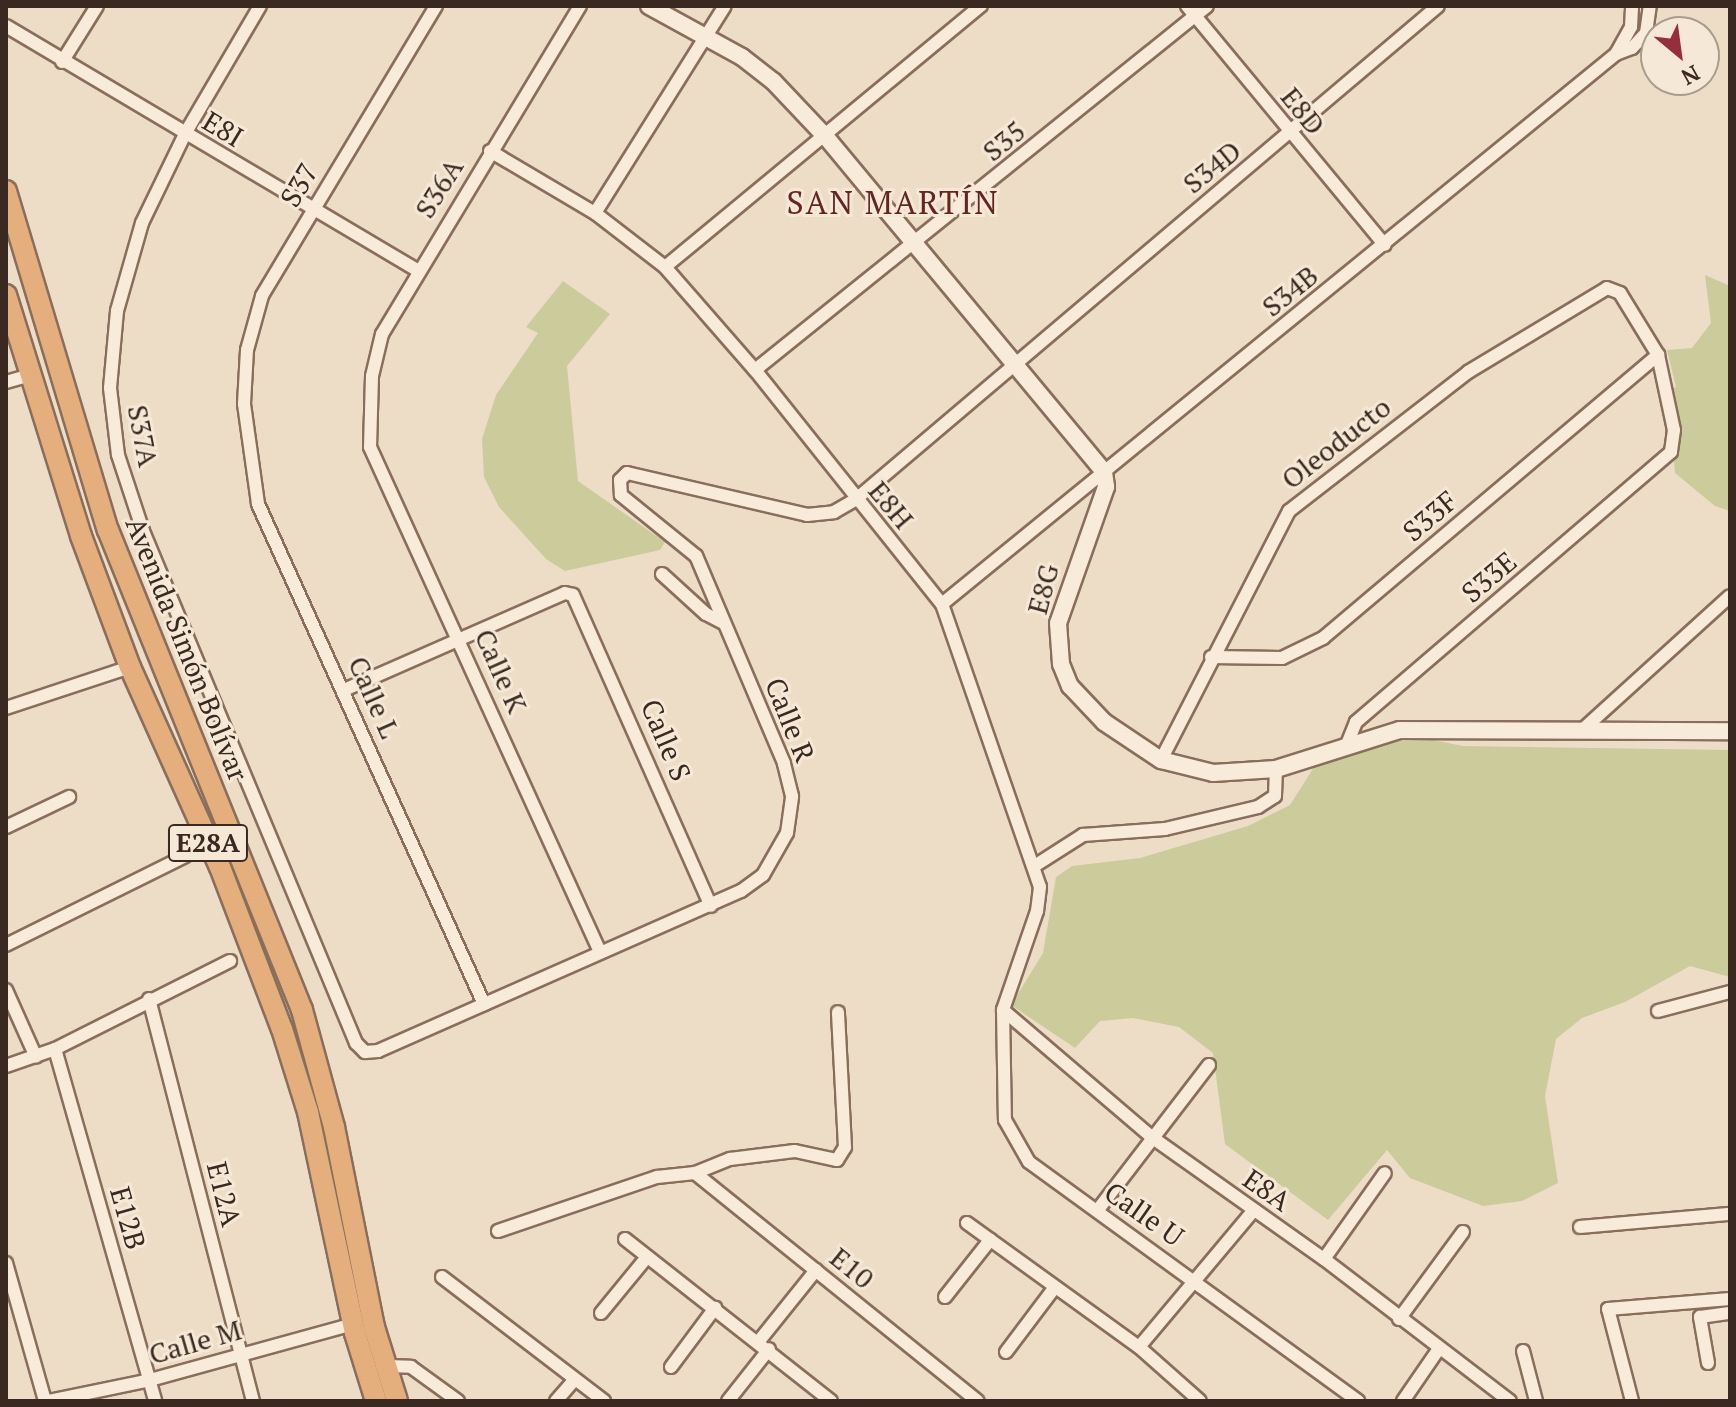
<!DOCTYPE html>
<meta charset="utf-8">
<style>
body{margin:0}
#map{position:relative;width:1736px;height:1407px;overflow:hidden;background:#edddc7;font-family:"PT Serif",serif}
div>[style]{position:absolute}
.green>*{inset:0;background:#cccb9b}
.roads{filter:drop-shadow(2px 0 #896e5c) drop-shadow(-2px 0 #896e5c) drop-shadow(0 2px #896e5c) drop-shadow(0 -2px #896e5c)}
.minor>*{height:12px;margin:-6px;padding:0 6px;transform-origin:6px;border-radius:6px;background:#f8ebda}
.tertiary>*{height:16px;margin:-8px;padding:0 8px;transform-origin:8px;border-radius:8px;background:#f8ebda}
.trunk>*{height:20px;margin:-10px;padding:0 10px;transform-origin:10px;border-radius:10px;background:#e4ae7d}
span{translate:-50% -50%;white-space:nowrap;text-align:center;line-height:1.15;-webkit-text-stroke:6px #f5e8d6;paint-order:stroke}
.shield-label span{padding:2px 6px;background:#f5e8d6;border:2px solid;border-radius:6px;-webkit-text-stroke-width:0}
.shield-label{font-size:26px;color:#392920;font-weight:700}
.street-label{font-size:28px;color:#392920}
.quarter-label{font-size:32px;color:#652620;letter-spacing:2px}
.frame{position:absolute;inset:0;border:8px solid #392920;pointer-events:none}
.north{position:absolute;left:1640px;top:16px;width:80px;height:80px;box-sizing:border-box;background:#f5e8d6;border:2px solid #aa9c8d;border-radius:50%;rotate:151deg;font-size:22px;font-weight:700;line-height:32px;text-align:center;color:#392920}
.north::after{content:'';display:block;margin:auto;width:28px;height:36px;background:#962e3c;clip-path:polygon(50% 0,100% 100%,50% 72%,0 100%)}
</style>
<div id="map">
<div class="green">
<i style="clip-path:polygon(1705px 275px,1730px 286px,1730px 511px,1715px 506px,1675px 473px,1668px 392px,1676px 387px,1667px 350px,1692px 348px,1711px 323px)"></i>
<i style="clip-path:polygon(563px 281px,610px 314px,567px 366px,578px 481px,665px 542px,660px 550px,565px 571px,546px 559px,499px 507px,484px 477px,482px 439px,496px 395px,538px 333px,526px 327px)"></i>
<i style="clip-path:polygon(1433px 740px,1463px 746px,1730px 750px,1730px 977px,1690px 966px,1625px 1002px,1582px 1018px,1556px 1039px,1545px 1096px,1558px 1183px,1522px 1201px,1483px 1206px,1410px 1178px,1387px 1150px,1328px 1220px,1225px 1144px,1213px 1053px,1179px 1027px,1133px 1018px,1100px 1021px,1075px 1048px,1011px 1005px,1043px 953px,1056px 877px,1072px 866px,1140px 858px,1248px 826px,1290px 805px,1314px 767px,1395px 741px)"></i>
</div>
<div class="roads">
<div class="minor">
<i style="left:260px;top:6px;width:148px;rotate:120.4deg"></i>
<i style="left:185px;top:134px;width:99px;rotate:115.8deg"></i>
<i style="left:142px;top:223px;width:91px;rotate:105.9deg"></i>
<i style="left:117px;top:311px;width:77px;rotate:95.2deg"></i>
<i style="left:110px;top:388px;width:67px;rotate:83.2deg"></i>
<i style="left:118px;top:455px;width:80px;rotate:71.8deg"></i>
<i style="left:143px;top:531px;width:555px;rotate:67.41deg"></i>
<i style="left:356px;top:1043px;width:13px;rotate:45deg"></i>
<i style="left:365px;top:1052px;width:13px;rotate:-4deg"></i>
<i style="left:378px;top:1051px;width:397px;rotate:-23.8deg"></i>
<i style="left:741px;top:891px;width:27px;rotate:-36deg"></i>
<i style="left:763px;top:875px;width:48px;rotate:-60.3deg"></i>
<i style="left:787px;top:833px;width:37px;rotate:-82deg"></i>
<i style="left:792px;top:796px;width:34px;rotate:-104deg"></i>
<i style="left:784px;top:763px;width:225px;rotate:-113deg"></i>
<i style="left:696px;top:556px;width:97px;rotate:-140.9deg"></i>
<i style="left:621px;top:495px;width:15px;rotate:-94deg"></i>
<i style="left:620px;top:480px;width:10px;rotate:-45deg"></i>
<i style="left:627px;top:473px;width:185px;rotate:13.1deg"></i>
<i style="left:807px;top:515px;width:27px;rotate:-6deg"></i>
<i style="left:834px;top:512px;width:24px;rotate:-30deg"></i>
<i style="left:855px;top:500px;width:764px;rotate:-40.28deg"></i>
<i style="left:436px;top:6px;width:338px;rotate:121deg"></i>
<i style="left:262px;top:296px;width:56px;rotate:105.5deg"></i>
<i style="left:247px;top:350px;width:54px;rotate:93.2deg"></i>
<i style="left:244px;top:404px;width:101px;rotate:82deg"></i>
<i style="left:258px;top:504px;width:549px;rotate:65.68deg"></i>
<i style="left:580px;top:6px;width:383px;rotate:121.1deg"></i>
<i style="left:382px;top:334px;width:43px;rotate:103.4deg"></i>
<i style="left:372px;top:376px;width:71px;rotate:91.6deg"></i>
<i style="left:370px;top:447px;width:555px;rotate:65.51deg"></i>
<i style="left:1187px;top:6px;width:310px;rotate:50.4deg"></i>
<i style="left:6px;top:26px;width:477px;rotate:30.7deg"></i>
<i style="left:1616px;top:54px;width:31px;rotate:-61deg"></i>
<i style="left:1631px;top:27px;width:21px;rotate:-87deg"></i>
<i style="left:62px;top:62px;width:66px;rotate:-58deg"></i>
<i style="left:490px;top:151px;width:122px;rotate:30.6deg"></i>
<i style="left:595px;top:213px;width:88px;rotate:37.6deg"></i>
<i style="left:665px;top:267px;width:137px;rotate:48.9deg"></i>
<i style="left:755px;top:370px;width:300px;rotate:51.4deg"></i>
<i style="left:942px;top:604px;width:299px;rotate:70.9deg"></i>
<i style="left:1040px;top:887px;width:24px;rotate:97deg"></i>
<i style="left:1037px;top:911px;width:105px;rotate:109deg"></i>
<i style="left:1003px;top:1010px;width:110px;rotate:89deg"></i>
<i style="left:1005px;top:1120px;width:48px;rotate:60.3deg"></i>
<i style="left:1029px;top:1162px;width:407px;rotate:36deg"></i>
<i style="left:595px;top:213px;width:244px;rotate:-57.9deg"></i>
<i style="left:665px;top:267px;width:410px;rotate:-39.6deg"></i>
<i style="left:755px;top:370px;width:580px;rotate:-38.84deg"></i>
<i style="left:6px;top:382px;width:25px;rotate:-16deg"></i>
<i style="left:662px;top:574px;width:59px;rotate:42.3deg"></i>
<i style="left:706px;top:614px;width:20px;rotate:27deg"></i>
<i style="left:942px;top:604px;width:870px;rotate:-39.22deg"></i>
<i style="left:1616px;top:54px;width:17px;rotate:-21deg"></i>
<i style="left:1632px;top:48px;width:21px;rotate:-47deg"></i>
<i style="left:1646px;top:33px;width:27px;rotate:-82deg"></i>
<i style="left:1211px;top:657px;width:71px;rotate:0.8deg"></i>
<i style="left:1282px;top:658px;width:46px;rotate:-26deg"></i>
<i style="left:1323px;top:638px;width:439px;rotate:-40.2deg"></i>
<i style="left:344px;top:690px;width:241px;rotate:-23.7deg"></i>
<i style="left:565px;top:593px;width:8px;rotate:14deg"></i>
<i style="left:573px;top:595px;width:340px;rotate:66.1deg"></i>
<i style="left:6px;top:708px;width:131px;rotate:-18.3deg"></i>
<i style="left:1580px;top:732px;width:202px;rotate:-42.2deg"></i>
<i style="left:1161px;top:760px;width:280px;rotate:-62.8deg"></i>
<i style="left:1289px;top:511px;width:227px;rotate:-37.8deg"></i>
<i style="left:1468px;top:372px;width:162px;rotate:-31.1deg"></i>
<i style="left:1607px;top:288px;width:14px;rotate:21deg"></i>
<i style="left:1620px;top:293px;width:73px;rotate:58.5deg"></i>
<i style="left:1658px;top:355px;width:77px;rotate:78deg"></i>
<i style="left:1674px;top:430px;width:22px;rotate:98deg"></i>
<i style="left:1671px;top:452px;width:415px;rotate:139.4deg"></i>
<i style="left:1356px;top:722px;width:24px;rotate:112deg"></i>
<i style="left:6px;top:827px;width:70px;rotate:-25.5deg"></i>
<i style="left:1036px;top:865px;width:56px;rotate:-32.6deg"></i>
<i style="left:1083px;top:835px;width:82px;rotate:-4.2deg"></i>
<i style="left:1165px;top:829px;width:96px;rotate:-13.3deg"></i>
<i style="left:1258px;top:807px;width:20px;rotate:-33deg"></i>
<i style="left:1275px;top:796px;width:27px;rotate:-88deg"></i>
<i style="left:6px;top:945px;width:200px;rotate:-26.4deg"></i>
<i style="left:6px;top:990px;width:73px;rotate:65.9deg"></i>
<i style="left:149px;top:999px;width:415px;rotate:75.5deg"></i>
<i style="left:1003px;top:1010px;width:197px;rotate:40.5deg"></i>
<i style="left:1153px;top:1138px;width:209px;rotate:35.3deg"></i>
<i style="left:1324px;top:1259px;width:234px;rotate:37.4deg"></i>
<i style="left:1658px;top:1011px;width:74px;rotate:-14.8deg"></i>
<i style="left:55px;top:1049px;width:366px;rotate:74.1deg"></i>
<i style="left:6px;top:1066px;width:52px;rotate:-19.1deg"></i>
<i style="left:55px;top:1049px;width:196px;rotate:-26.7deg"></i>
<i style="left:695px;top:1173px;width:363px;rotate:38.9deg"></i>
<i style="left:1097px;top:1211px;width:184px;rotate:-52.5deg"></i>
<i style="left:967px;top:1223px;width:212px;rotate:35.8deg"></i>
<i style="left:1139px;top:1347px;width:81px;rotate:41.5deg"></i>
<i style="left:1580px;top:1227px;width:151px;rotate:-5deg"></i>
<i style="left:498px;top:1231px;width:168px;rotate:-18.8deg"></i>
<i style="left:657px;top:1177px;width:38px;rotate:-6deg"></i>
<i style="left:695px;top:1173px;width:38px;rotate:-22deg"></i>
<i style="left:730px;top:1159px;width:65px;rotate:-7deg"></i>
<i style="left:795px;top:1151px;width:43px;rotate:12.1deg"></i>
<i style="left:837px;top:1160px;width:15px;rotate:-58deg"></i>
<i style="left:845px;top:1147px;width:135px;rotate:-93deg"></i>
<i style="left:625px;top:1239px;width:262px;rotate:38.2deg"></i>
<i style="left:1324px;top:1259px;width:105px;rotate:-54.7deg"></i>
<i style="left:6px;top:1263px;width:143px;rotate:74.2deg"></i>
<i style="left:442px;top:1277px;width:204px;rotate:37.4deg"></i>
<i style="left:945px;top:1297px;width:73px;rotate:-51.7deg"></i>
<i style="left:601px;top:1313px;width:72px;rotate:-50.6deg"></i>
<i style="left:1399px;top:1319px;width:108px;rotate:-53.7deg"></i>
<i style="left:759px;top:1341px;width:91px;rotate:-51.2deg"></i>
<i style="left:1139px;top:1347px;width:179px;rotate:-50deg"></i>
<i style="left:1523px;top:1351px;width:52px;rotate:75.4deg"></i>
<i style="left:1006px;top:1352px;width:81px;rotate:-53deg"></i>
<i style="left:1708px;top:1363px;width:47px;rotate:-99.9deg"></i>
<i style="left:1700px;top:1317px;width:30px;rotate:-8deg"></i>
<i style="left:387px;top:1366px;width:24px;rotate:2deg"></i>
<i style="left:411px;top:1367px;width:58px;rotate:35.9deg"></i>
<i style="left:671px;top:1367px;width:74px;rotate:-53.3deg"></i>
<i style="left:49px;top:1401px;width:103px;rotate:-11.7deg"></i>
<i style="left:150px;top:1380px;width:211px;rotate:-15.4deg"></i>
<i style="left:556px;top:1401px;width:28px;rotate:-49deg"></i>
<i style="left:728px;top:1401px;width:66px;rotate:-51.7deg"></i>
<i style="left:1403px;top:1401px;width:62px;rotate:-55.5deg"></i>
<i style="left:1632px;top:1401px;width:95px;rotate:-104.6deg"></i>
<i style="left:1608px;top:1309px;width:122px;rotate:-4.7deg"></i>
</div>
<div class="tertiary">
<i style="left:649px;top:6px;width:106px;rotate:28.7deg"></i>
<i style="left:742px;top:57px;width:39px;rotate:38deg"></i>
<i style="left:773px;top:81px;width:77px;rotate:46.6deg"></i>
<i style="left:826px;top:137px;width:435px;rotate:50.3deg"></i>
<i style="left:1104px;top:472px;width:15px;rotate:82deg"></i>
<i style="left:1106px;top:487px;width:144px;rotate:109.4deg"></i>
<i style="left:1058px;top:623px;width:41px;rotate:85.8deg"></i>
<i style="left:1061px;top:664px;width:24px;rotate:68deg"></i>
<i style="left:1070px;top:686px;width:50px;rotate:46.6deg"></i>
<i style="left:1104px;top:722px;width:69px;rotate:33.7deg"></i>
<i style="left:1161px;top:760px;width:54px;rotate:14deg"></i>
<i style="left:1213px;top:773px;width:63px;rotate:-3.6deg"></i>
<i style="left:1276px;top:769px;width:130px;rotate:-17.5deg"></i>
<i style="left:1400px;top:730px;width:330px;rotate:0.2deg"></i>
</div>
<div class="trunk">
<i style="left:6px;top:191px;width:354px;rotate:73.3deg"></i>
<i style="left:108px;top:530px;width:518px;rotate:67.99deg"></i>
<i style="left:302px;top:1010px;width:121px;rotate:74.7deg"></i>
<i style="left:334px;top:1127px;width:204px;rotate:78.7deg"></i>
<i style="left:374px;top:1327px;width:77px;rotate:72.7deg"></i>
<i style="left:6px;top:295px;width:252px;rotate:72.7deg"></i>
<i style="left:81px;top:536px;width:140px;rotate:69.5deg"></i>
<i style="left:130px;top:667px;width:219px;rotate:65.8deg"></i>
<i style="left:220px;top:867px;width:173px;rotate:69.1deg"></i>
<i style="left:282px;top:1029px;width:87px;rotate:72.6deg"></i>
<i style="left:308px;top:1112px;width:226px;rotate:78deg"></i>
<i style="left:355px;top:1333px;width:71px;rotate:72.8deg"></i>
</div>
</div>
<div class="shield-label">
<span style="left:208px;top:843px">E28A</span>
</div>
<div class="street-label">
<span style="left:1303px;top:111px;rotate:51deg">E8D</span>
<span style="left:223px;top:129px;rotate:31deg">E8I</span>
<span style="left:1004px;top:141px;rotate:-39deg">S35</span>
<span style="left:1212px;top:167px;rotate:-39deg">S34D</span>
<span style="left:299px;top:185px;rotate:-59deg">S37</span>
<span style="left:439px;top:188px;rotate:-58deg">S36A</span>
<span style="left:1290px;top:291px;rotate:-39deg">S34B</span>
<span style="left:143px;top:436px;rotate:79deg">S37A</span>
<span style="left:1336px;top:443px;rotate:-38deg">Oleoducto</span>
<span style="left:891px;top:505px;rotate:50deg">E8H</span>
<span style="left:1430px;top:516px;rotate:-40deg">S33F</span>
<span style="left:1489px;top:577px;rotate:-40deg">S33E</span>
<span style="left:1043px;top:589px;rotate:-75deg">E8G</span>
<span style="left:187px;top:649px;rotate:68deg">Avenida Simón Bolívar</span>
<span style="left:501px;top:671px;rotate:66deg">Calle K</span>
<span style="left:374px;top:697px;rotate:66deg">Calle L</span>
<span style="left:790px;top:720px;rotate:68deg">Calle R</span>
<span style="left:666px;top:740px;rotate:67deg">Calle S</span>
<span style="left:1267px;top:1190px;rotate:35deg">E8A</span>
<span style="left:224px;top:1194px;rotate:76deg">E12A</span>
<span style="left:1144px;top:1214px;rotate:35deg">Calle U</span>
<span style="left:128px;top:1218px;rotate:74deg">E12B</span>
<span style="left:852px;top:1268px;rotate:39deg">E10</span>
<span style="left:195px;top:1342px;rotate:-16deg">Calle M</span>
</div>
<div class="quarter-label">
<span style="left:893px;top:202px">SAN MARTÍN</span>
</div>
<div class="frame"></div>
<div class="north">N</div>
</div>
